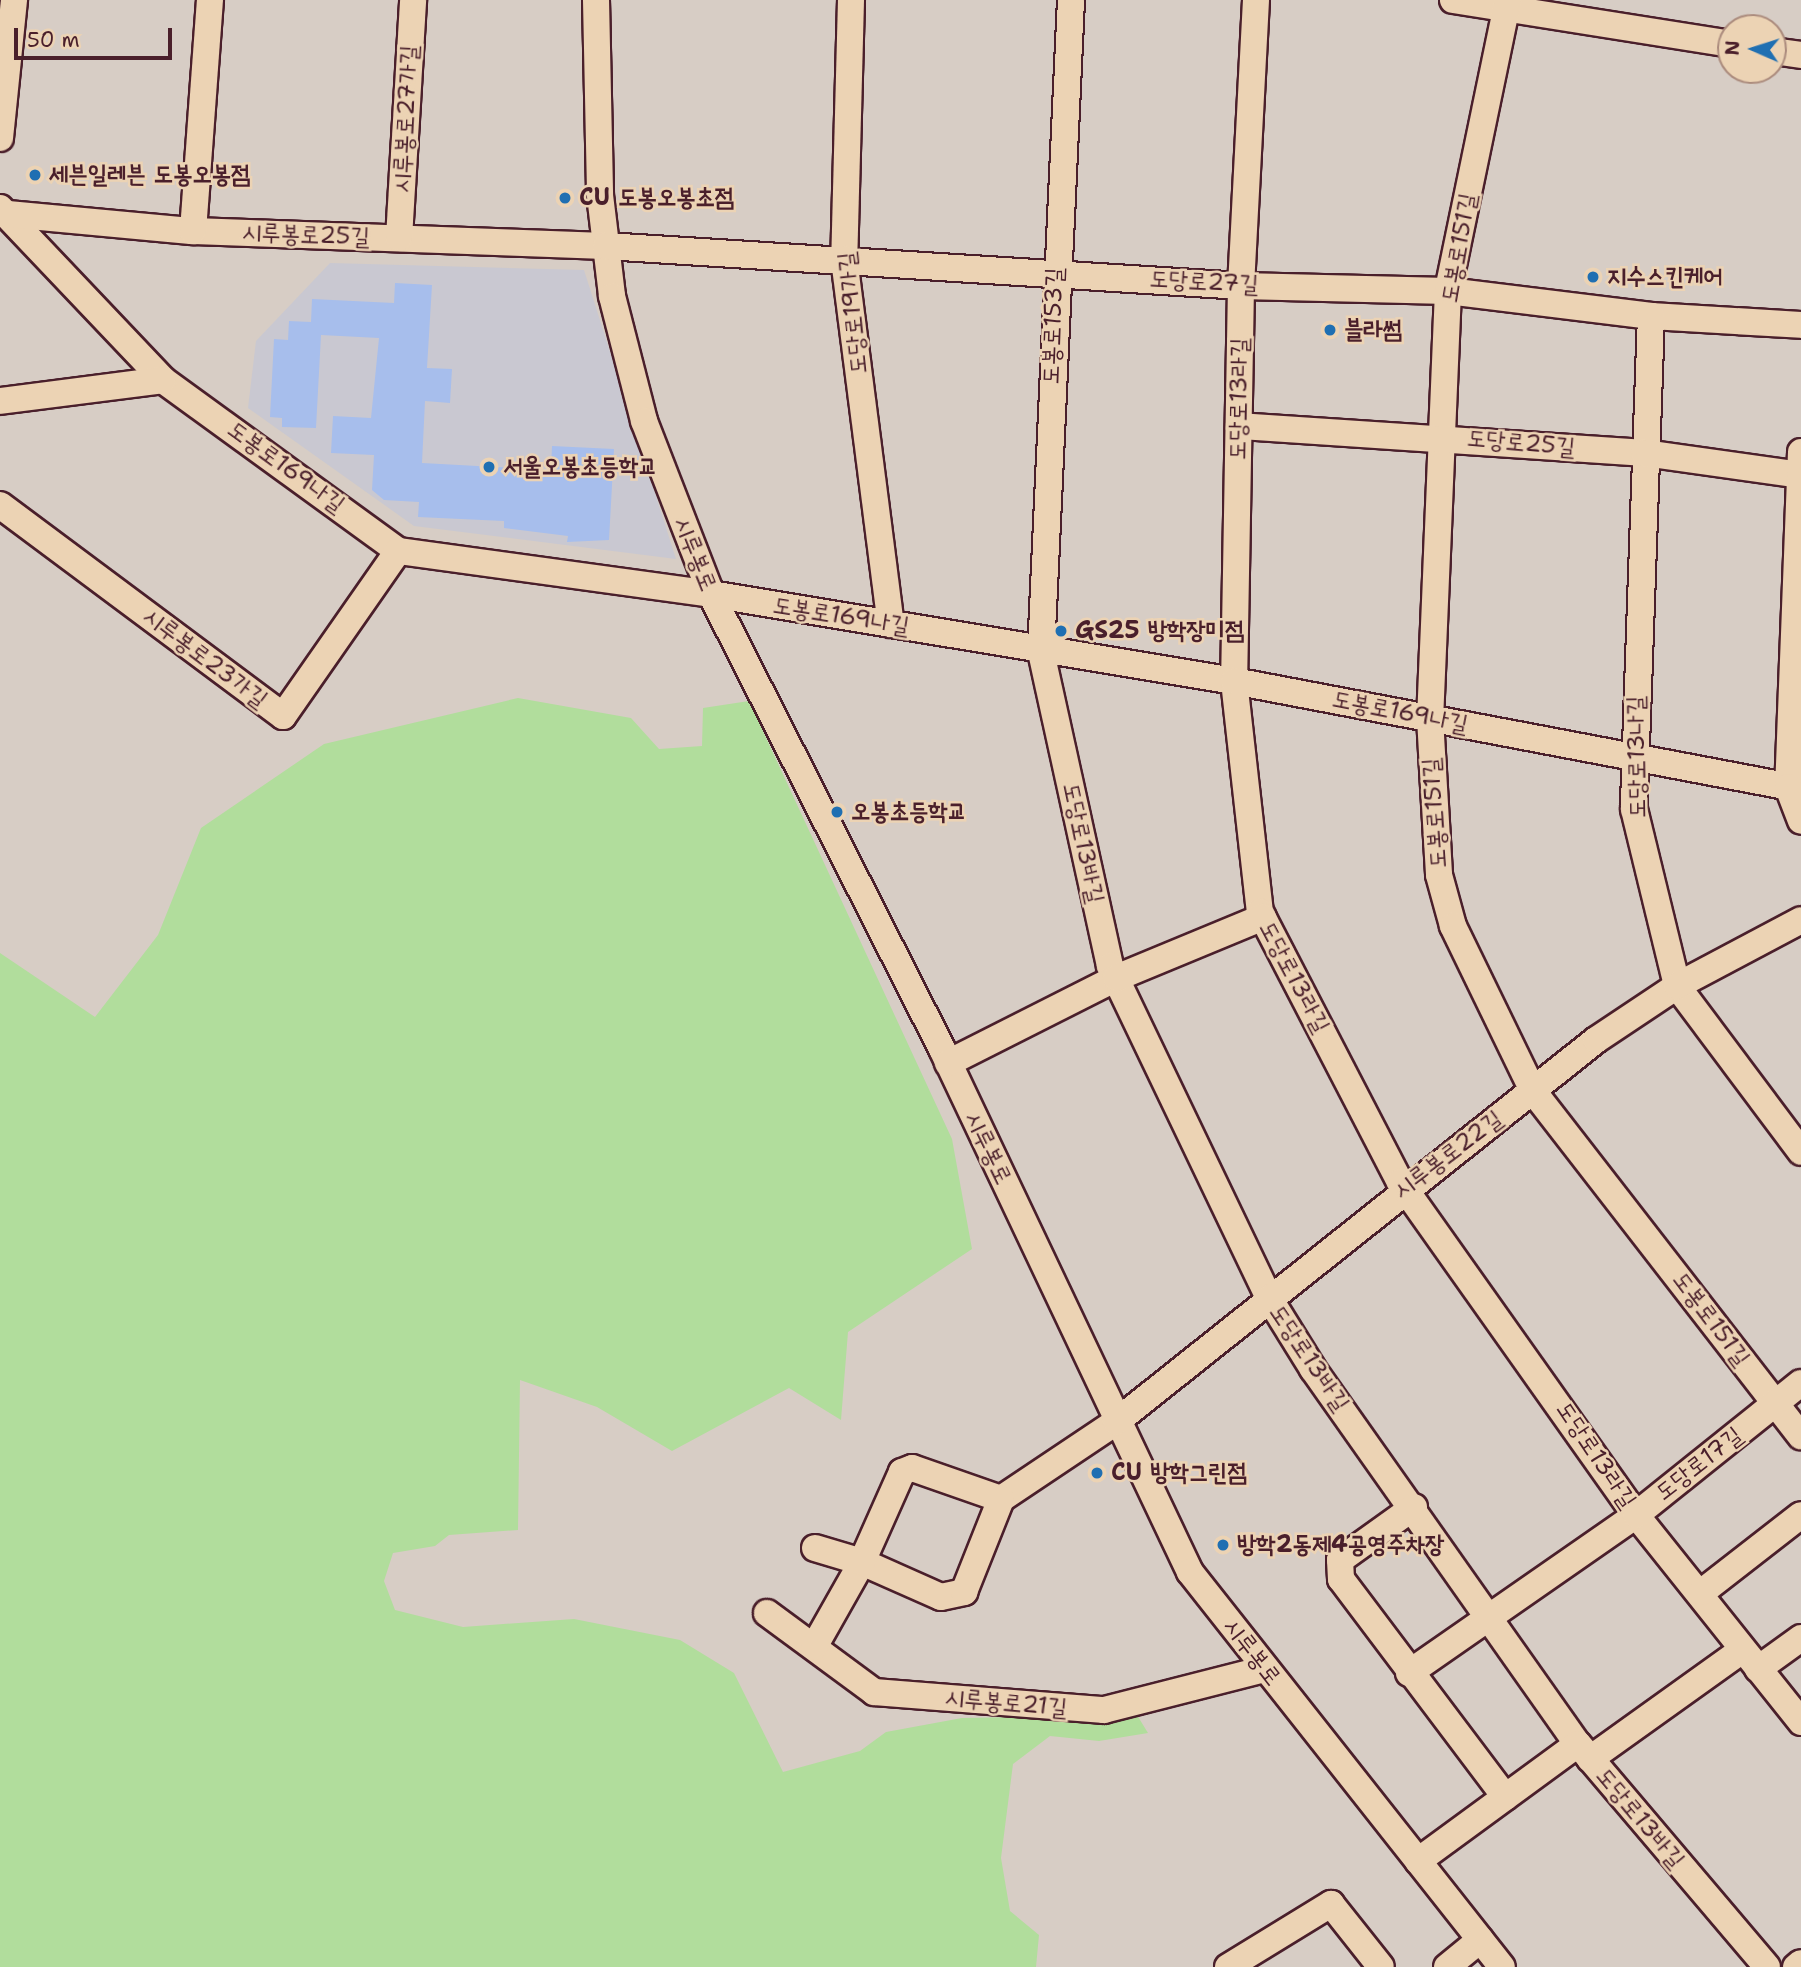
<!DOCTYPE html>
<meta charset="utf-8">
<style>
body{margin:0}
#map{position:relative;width:1801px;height:1967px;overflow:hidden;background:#d7cdc5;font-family:"Shantell Sans","Poor Story",sans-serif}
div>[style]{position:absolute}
.built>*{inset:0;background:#c9c8d1}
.green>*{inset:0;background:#b1dd9c}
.building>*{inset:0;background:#a7beec}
.roads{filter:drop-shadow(2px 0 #4a1f2b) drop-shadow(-2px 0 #4a1f2b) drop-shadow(0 2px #4a1f2b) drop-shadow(0 -2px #4a1f2b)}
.minor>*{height:26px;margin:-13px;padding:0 13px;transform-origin:13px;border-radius:13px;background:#ecd3b4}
.dots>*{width:19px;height:19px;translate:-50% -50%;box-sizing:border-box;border:4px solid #ecd3b4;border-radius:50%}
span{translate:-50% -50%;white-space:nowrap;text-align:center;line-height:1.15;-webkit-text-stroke:5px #ecd3b4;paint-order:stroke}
.street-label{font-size:24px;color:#4a1f2b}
.poi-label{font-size:24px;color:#4a1f2b;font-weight:700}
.left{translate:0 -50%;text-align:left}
.north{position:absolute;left:1717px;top:14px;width:70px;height:70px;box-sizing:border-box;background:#ecd3b4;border:2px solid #ab8b7d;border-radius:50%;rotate:273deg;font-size:19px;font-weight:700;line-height:28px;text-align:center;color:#4a1f2b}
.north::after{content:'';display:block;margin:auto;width:24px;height:32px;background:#1f6fb2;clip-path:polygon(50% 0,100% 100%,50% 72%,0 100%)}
.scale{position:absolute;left:14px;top:28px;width:158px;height:32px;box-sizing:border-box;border:4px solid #4a1f2b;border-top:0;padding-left:9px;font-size:21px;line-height:24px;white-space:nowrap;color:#4a1f2b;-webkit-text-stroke:5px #ecd3b4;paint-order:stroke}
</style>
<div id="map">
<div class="built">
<i style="clip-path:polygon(330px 263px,584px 270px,676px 559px,414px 526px,248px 408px,256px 341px)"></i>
</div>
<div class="green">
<i style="clip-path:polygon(518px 698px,631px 718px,659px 749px,702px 746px,703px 708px,749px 701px,952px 1139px,972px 1249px,848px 1332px,841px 1420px,789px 1388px,672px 1451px,597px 1407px,520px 1380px,518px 1530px,449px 1535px,435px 1546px,393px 1553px,384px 1581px,395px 1610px,463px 1627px,574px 1619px,680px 1640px,734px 1673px,783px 1772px,860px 1751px,886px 1732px,962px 1718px,1137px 1715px,1148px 1733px,1099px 1741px,1050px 1736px,1013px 1764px,1001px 1858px,1010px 1911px,1039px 1935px,1036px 1967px,0 1967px,0 953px,95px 1017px,158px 935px,201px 828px,324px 744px)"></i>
</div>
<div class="building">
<i style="clip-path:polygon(395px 283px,432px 285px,427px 368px,452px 369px,450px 403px,425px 401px,422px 463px,551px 470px,552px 446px,614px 449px,609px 540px,567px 542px,568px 536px,504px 528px,504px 521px,418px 517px,419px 502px,384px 500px,372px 490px,374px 455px,331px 453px,333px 416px,371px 418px,379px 338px,321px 335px,316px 428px,282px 427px,282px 418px,270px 417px,274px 339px,288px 340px,289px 321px,311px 322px,312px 299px,394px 303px)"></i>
</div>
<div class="roads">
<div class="minor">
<i style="left:596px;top:0;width:195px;rotate:88.8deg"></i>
<i style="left:600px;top:195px;width:102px;rotate:83.2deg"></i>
<i style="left:612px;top:296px;width:129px;rotate:75.6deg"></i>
<i style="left:644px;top:421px;width:186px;rotate:68.8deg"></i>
<i style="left:711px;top:594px;width:510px;rotate:63.08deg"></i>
<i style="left:942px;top:1049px;width:579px;rotate:64.63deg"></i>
<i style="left:1190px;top:1572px;width:503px;rotate:51.7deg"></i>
<i style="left:851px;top:0;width:259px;rotate:91.5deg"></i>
<i style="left:844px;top:259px;width:368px;rotate:82.7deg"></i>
<i style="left:1071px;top:0;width:653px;rotate:92.63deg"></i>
<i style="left:1041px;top:652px;width:321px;rotate:77.6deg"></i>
<i style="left:1110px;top:966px;width:368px;rotate:64.4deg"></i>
<i style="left:1269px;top:1298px;width:84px;rotate:58.2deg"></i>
<i style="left:1313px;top:1369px;width:459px;rotate:54.8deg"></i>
<i style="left:1578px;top:1744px;width:292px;rotate:49.7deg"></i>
<i style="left:1256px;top:0;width:286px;rotate:93deg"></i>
<i style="left:1241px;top:286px;width:395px;rotate:91deg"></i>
<i style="left:1234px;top:681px;width:232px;rotate:83.6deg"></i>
<i style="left:1260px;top:912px;width:304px;rotate:62.6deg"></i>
<i style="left:1400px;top:1182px;width:408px;rotate:54.7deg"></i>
<i style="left:1636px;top:1515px;width:265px;rotate:51.4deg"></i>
<i style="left:1453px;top:0;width:281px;rotate:9deg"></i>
<i style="left:1508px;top:0;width:297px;rotate:101.7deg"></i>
<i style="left:1448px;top:291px;width:427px;rotate:92.4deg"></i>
<i style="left:1430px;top:718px;width:157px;rotate:86.7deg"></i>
<i style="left:1439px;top:875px;width:53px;rotate:74.6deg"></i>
<i style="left:1453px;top:926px;width:183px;rotate:64.1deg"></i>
<i style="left:1533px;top:1091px;width:437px;rotate:52.2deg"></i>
<i style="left:1773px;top:51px;width:28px;rotate:8deg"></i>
<i style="left:0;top:138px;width:139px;rotate:-84.2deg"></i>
<i style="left:0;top:208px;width:237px;rotate:46.5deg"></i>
<i style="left:163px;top:380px;width:291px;rotate:36deg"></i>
<i style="left:398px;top:551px;width:316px;rotate:7.8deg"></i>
<i style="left:711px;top:594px;width:530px;rotate:9.44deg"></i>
<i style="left:1234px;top:681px;width:577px;rotate:10.78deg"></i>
<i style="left:8px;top:214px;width:186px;rotate:5.3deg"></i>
<i style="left:193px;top:231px;width:413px;rotate:2.1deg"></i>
<i style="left:606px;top:246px;width:636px;rotate:3.6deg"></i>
<i style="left:1241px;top:286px;width:207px;rotate:1.4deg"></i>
<i style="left:1448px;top:291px;width:205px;rotate:7deg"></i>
<i style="left:1651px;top:316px;width:150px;rotate:3.4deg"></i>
<i style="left:193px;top:231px;width:232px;rotate:-85.8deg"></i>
<i style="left:399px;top:238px;width:238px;rotate:-86.6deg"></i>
<i style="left:1651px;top:316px;width:493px;rotate:92deg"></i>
<i style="left:1634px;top:809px;width:182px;rotate:76.3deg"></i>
<i style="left:1677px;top:986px;width:207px;rotate:53.2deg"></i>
<i style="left:0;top:401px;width:164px;rotate:-7.3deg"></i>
<i style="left:1239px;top:426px;width:406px;rotate:3.8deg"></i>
<i style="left:1644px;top:453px;width:159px;rotate:8deg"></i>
<i style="left:1801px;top:452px;width:335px;rotate:92.2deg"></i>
<i style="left:1788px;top:787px;width:36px;rotate:69deg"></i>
<i style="left:0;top:505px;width:353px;rotate:36.7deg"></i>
<i style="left:283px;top:716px;width:201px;rotate:-55.1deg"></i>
<i style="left:948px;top:1063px;width:188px;rotate:-26.8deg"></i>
<i style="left:1116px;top:978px;width:159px;rotate:-22.5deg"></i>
<i style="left:1001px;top:1499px;width:138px;rotate:-33.8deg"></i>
<i style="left:1116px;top:1422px;width:613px;rotate:-38.51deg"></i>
<i style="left:1596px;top:1040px;width:97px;rotate:-33.7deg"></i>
<i style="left:1677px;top:986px;width:140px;rotate:-28deg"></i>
<i style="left:1414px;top:1507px;width:91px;rotate:144.4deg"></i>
<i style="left:1340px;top:1560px;width:19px;rotate:87deg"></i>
<i style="left:1341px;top:1579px;width:273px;rotate:53deg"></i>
<i style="left:1702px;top:1592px;width:125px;rotate:-37.9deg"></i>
<i style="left:767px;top:1613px;width:133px;rotate:36.4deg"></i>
<i style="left:874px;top:1692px;width:231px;rotate:4.5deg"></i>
<i style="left:1104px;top:1710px;width:166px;rotate:-14.3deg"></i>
<i style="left:814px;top:1647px;width:98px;rotate:-60.5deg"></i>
<i style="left:862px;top:1562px;width:86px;rotate:23.9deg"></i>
<i style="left:941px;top:1597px;width:24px;rotate:-12deg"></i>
<i style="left:964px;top:1592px;width:100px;rotate:-68.3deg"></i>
<i style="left:1001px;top:1499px;width:94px;rotate:-160.8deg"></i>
<i style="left:912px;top:1468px;width:11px;rotate:158deg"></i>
<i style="left:902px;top:1472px;width:98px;rotate:114deg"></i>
<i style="left:862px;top:1562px;width:49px;rotate:-163.4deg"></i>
<i style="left:1758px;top:1669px;width:53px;rotate:-35.8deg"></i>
<i style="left:1409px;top:1673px;width:277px;rotate:-34.8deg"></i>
<i style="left:1636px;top:1515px;width:211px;rotate:-38.7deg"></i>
<i style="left:1590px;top:1759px;width:187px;rotate:-35.6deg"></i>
<i style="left:1418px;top:1861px;width:198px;rotate:-36.2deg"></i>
<i style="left:1228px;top:1967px;width:121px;rotate:-31.5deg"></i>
<i style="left:1331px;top:1904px;width:80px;rotate:51.6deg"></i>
<i style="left:1447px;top:1967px;width:43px;rotate:-39.3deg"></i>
<i style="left:1796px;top:1967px;width:6px;rotate:-39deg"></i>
</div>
</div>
<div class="dots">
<i style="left:35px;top:175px;background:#1f6fb2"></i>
<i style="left:565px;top:198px;background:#1f6fb2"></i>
<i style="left:1593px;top:277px;background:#1f6fb2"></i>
<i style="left:1330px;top:330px;background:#1f6fb2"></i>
<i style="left:489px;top:467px;background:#1f6fb2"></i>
<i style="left:1061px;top:631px;background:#1f6fb2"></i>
<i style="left:837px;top:812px;background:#1f6fb2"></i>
<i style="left:1097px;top:1473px;background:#1f6fb2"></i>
<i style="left:1223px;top:1545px;background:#1f6fb2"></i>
</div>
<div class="street-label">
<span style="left:406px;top:119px;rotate:-87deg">시루봉로27가길</span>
<span style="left:306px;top:235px;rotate:2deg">시루봉로25길</span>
<span style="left:1459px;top:248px;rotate:-80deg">도봉로151길</span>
<span style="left:1204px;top:282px;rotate:3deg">도당로27길</span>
<span style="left:853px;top:313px;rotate:-96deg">도당로19가길</span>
<span style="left:1053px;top:326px;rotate:-88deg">도봉로153길</span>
<span style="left:1239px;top:399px;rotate:-89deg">도당로13라길</span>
<span style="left:1521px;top:443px;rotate:5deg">도당로25길</span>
<span style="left:286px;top:467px;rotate:36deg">도봉로169나길</span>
<span style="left:695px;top:554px;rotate:68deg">시루봉로</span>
<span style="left:841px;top:616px;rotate:9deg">도봉로169나길</span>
<span style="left:205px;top:658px;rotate:37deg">시루봉로23가길</span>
<span style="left:1400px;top:712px;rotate:11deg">도봉로169나길</span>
<span style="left:1637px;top:757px;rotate:-91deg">도당로13나길</span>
<span style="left:1435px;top:813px;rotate:-94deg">도봉로151길</span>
<span style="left:1083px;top:843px;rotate:78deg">도당로13바길</span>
<span style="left:1294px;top:977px;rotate:62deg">도당로13라길</span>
<span style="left:988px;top:1148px;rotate:64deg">시루봉로</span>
<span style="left:1448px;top:1155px;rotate:-37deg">시루봉로22길</span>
<span style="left:1711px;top:1319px;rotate:53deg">도봉로151길</span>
<span style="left:1309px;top:1358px;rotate:56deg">도당로13바길</span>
<span style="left:1596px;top:1455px;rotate:56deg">도당로13라길</span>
<span style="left:1699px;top:1464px;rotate:-38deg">도당로17길</span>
<span style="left:1252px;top:1652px;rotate:52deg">시루봉로</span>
<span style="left:1006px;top:1703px;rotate:5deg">시루봉로21길</span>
<span style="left:1640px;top:1818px;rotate:50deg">도당로13바길</span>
</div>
<div class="poi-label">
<span class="left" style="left:49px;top:175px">세븐일레븐 도봉오봉점</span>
<span class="left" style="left:579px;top:198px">CU 도봉오봉초점</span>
<span class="left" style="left:1607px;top:277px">지수스킨케어</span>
<span class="left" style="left:1344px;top:330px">블라썸</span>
<span class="left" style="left:503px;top:467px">서울오봉초등학교</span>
<span class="left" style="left:1075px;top:631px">GS25 방학장미점</span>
<span class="left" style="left:851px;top:812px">오봉초등학교</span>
<span class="left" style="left:1111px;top:1473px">CU 방학그린점</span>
<span class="left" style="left:1237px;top:1545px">방학2동제4공영주차장</span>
</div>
<div class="north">N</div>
<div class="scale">50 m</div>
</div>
